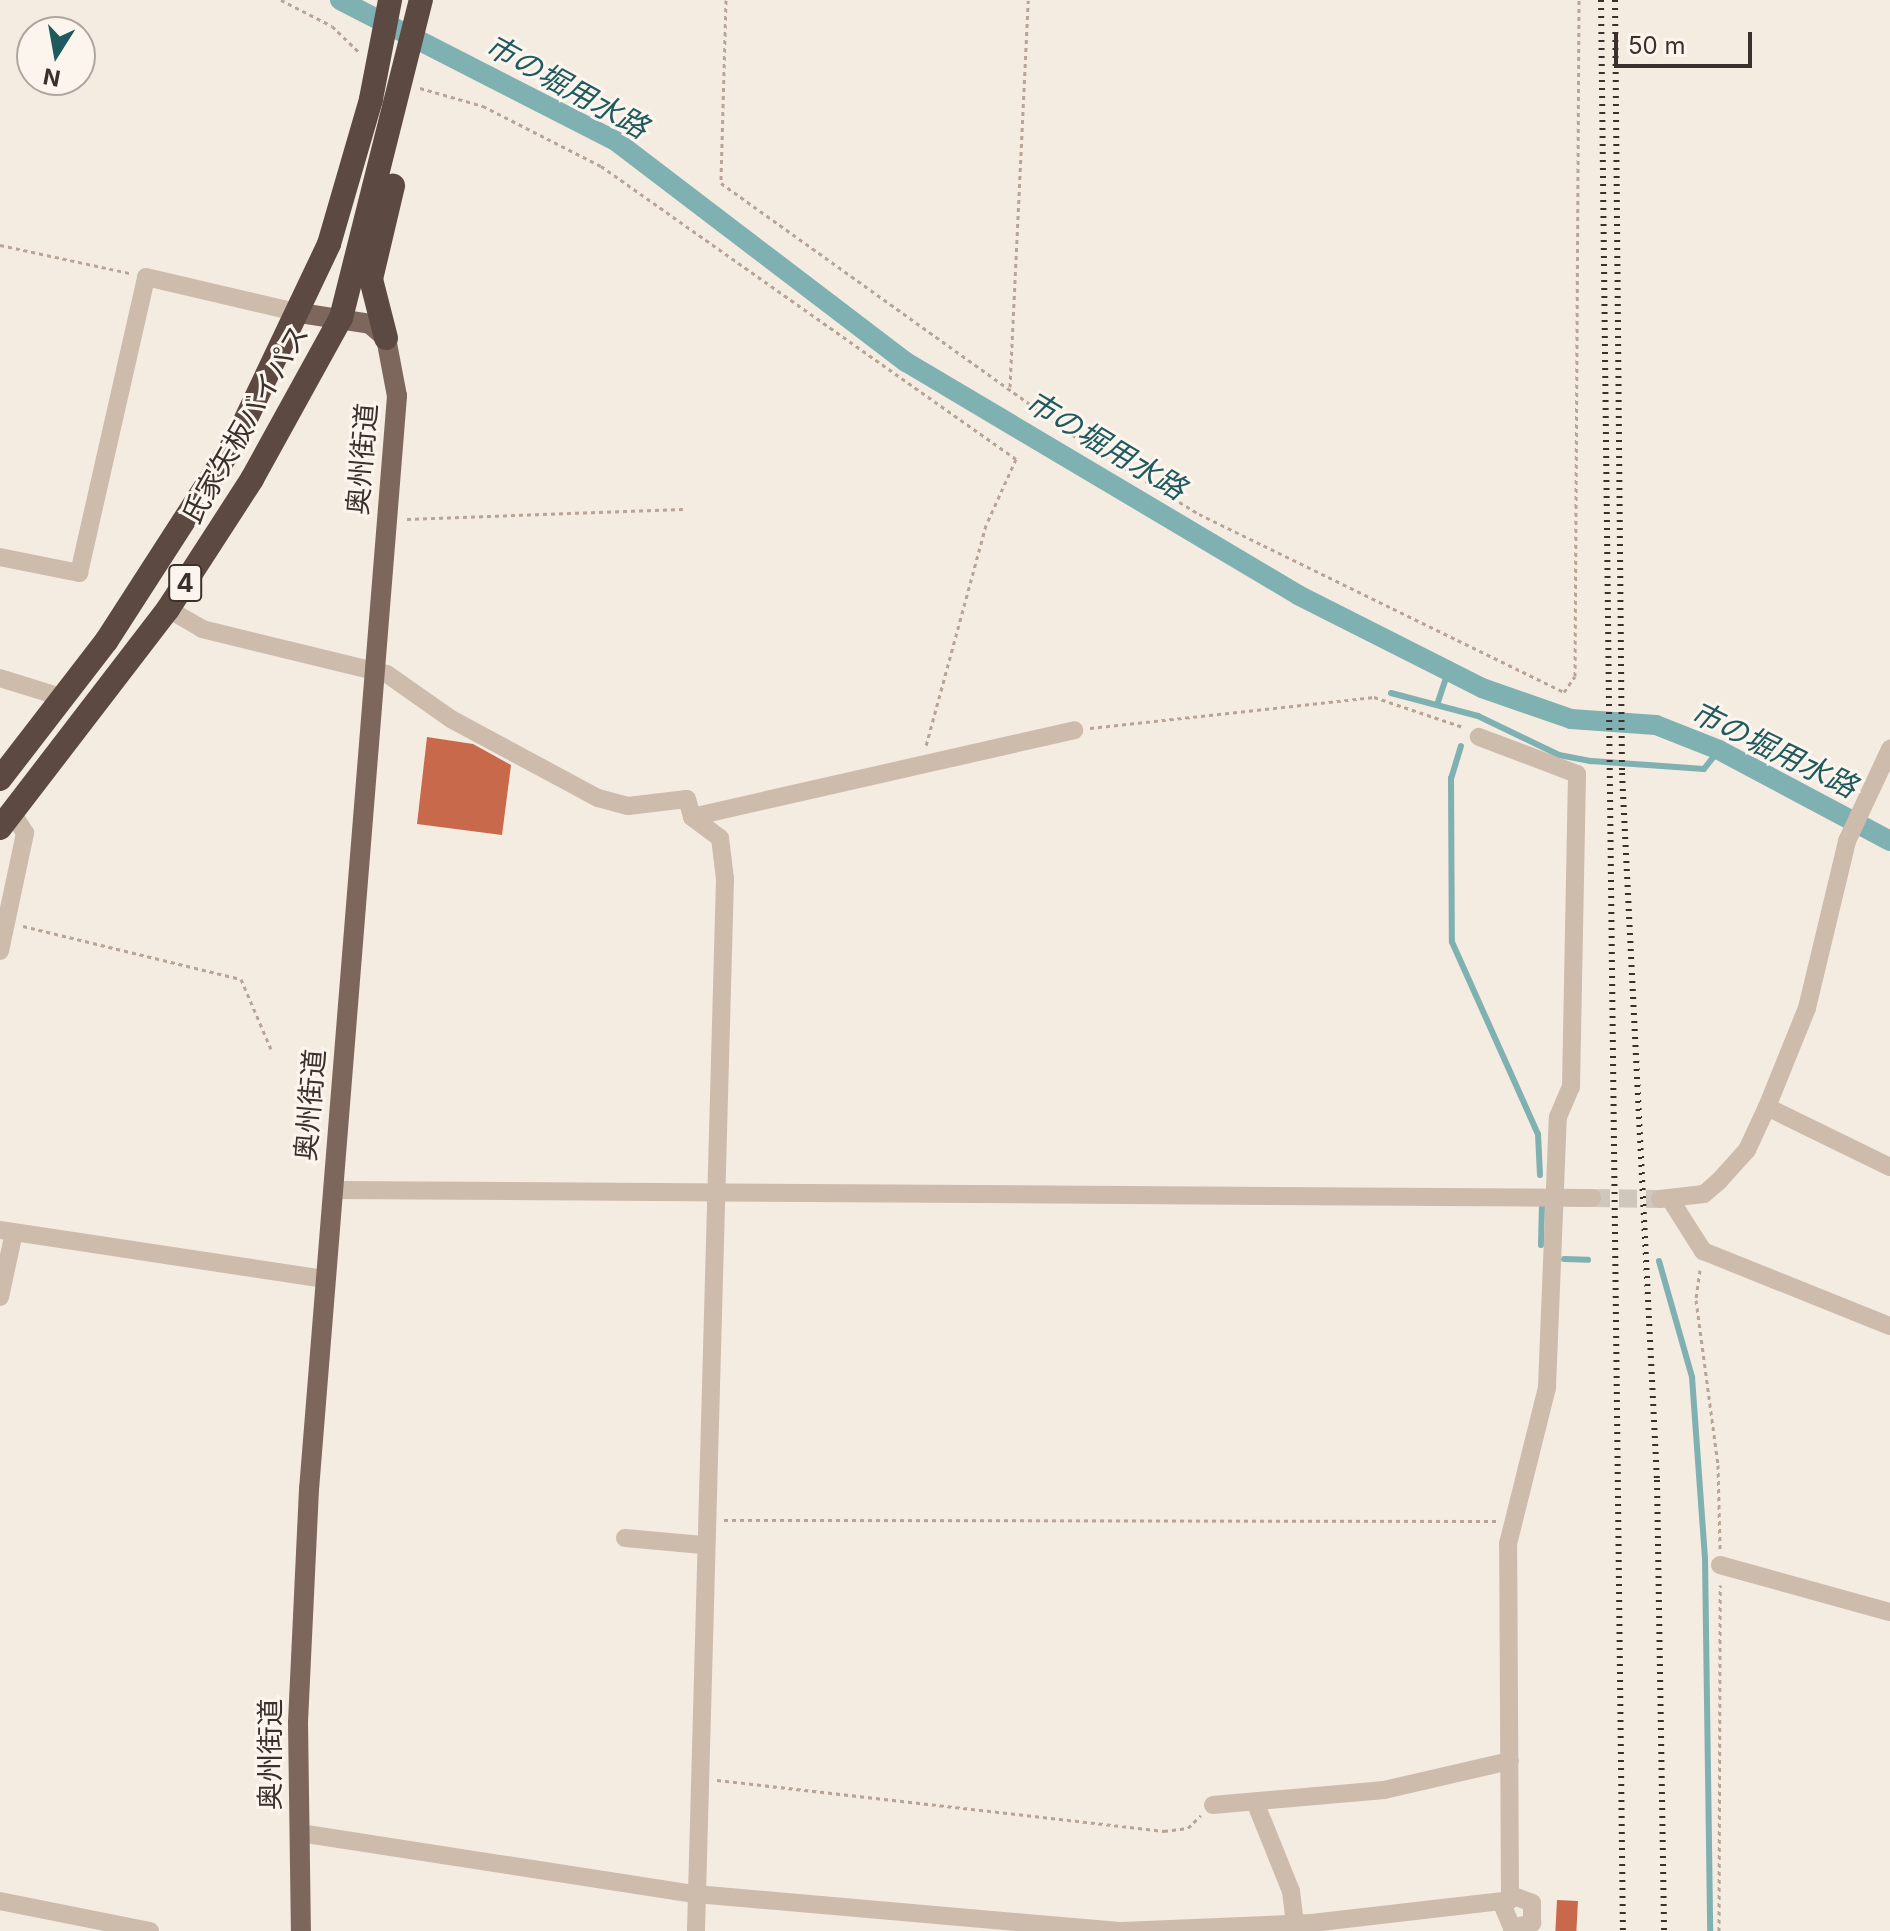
<!DOCTYPE html>
<meta charset="utf-8">
<style>
body{margin:0}
#map{position:relative;width:1890px;height:1931px;overflow:hidden;background:#f4ebe1;font-family:Inter,"Noto Sans JP",sans-serif}
div>[style]{position:absolute}
.stream>*{height:6px;margin:-3px;padding:0 3px;transform-origin:3px;border-radius:3px;background:#7fb0b2}
.canal>*{height:20px;margin:-10px;padding:0 10px;transform-origin:10px;border-radius:10px;background:#7fb0b2}
.building>*{inset:0;background:#c8694b;transform-origin:0 0}
.minor-tunnel>*{height:18px;margin-top:-9px;transform-origin:0;background:repeating-linear-gradient(90deg,#cfc6bd 0 18px,transparent 0 27px)}
.path>*{height:3px;margin-top:-1.5px;transform-origin:0;background:repeating-linear-gradient(90deg,#b9a596 0 4px,transparent 0 8px)}
.minor>*{height:18px;margin:-9px;padding:0 9px;transform-origin:9px;border-radius:9px;background:#cdbbac}
.major>*{height:20px;margin:-10px;padding:0 10px;transform-origin:10px;border-radius:10px;background:#7d675c}
.highway>*{height:24px;margin:-12px;padding:0 12px;transform-origin:12px;border-radius:12px;background:#5c4a42}
.rail>*{height:6px;margin-top:-3px;transform-origin:0;background:repeating-linear-gradient(90deg,#3b302b 0 2px,transparent 0 8px)}
span{translate:-50% -50%;white-space:nowrap;text-align:center;line-height:1.15;-webkit-text-stroke:6px #fbf5ee;paint-order:stroke}
.shield-label span{padding:2px 6px;background:#fbf5ee;border:2px solid;border-radius:6px;-webkit-text-stroke-width:0}
.shield-label{font-size:26px;color:#3b302b;font-weight:700}
.street-label{font-size:28px;color:#3b302b}
.water-label{font-size:30px;color:#1f5a5e;font-style:italic}
.north{position:absolute;left:16px;top:16px;width:80px;height:80px;box-sizing:border-box;background:#fbf5ee;border:2px solid #aea6a0;border-radius:50%;rotate:191deg;font-size:22px;font-weight:700;line-height:32px;text-align:center;color:#3b302b}
.north::after{content:'';display:block;margin:auto;width:28px;height:36px;background:#1f5a5e;clip-path:polygon(50% 0,100% 100%,50% 72%,0 100%)}
.scale{position:absolute;left:1614px;top:32px;width:138px;height:36px;box-sizing:border-box;border:4px solid #3b302b;border-top:0;padding-left:10px;font-size:24px;line-height:28px;white-space:nowrap;color:#3b302b;-webkit-text-stroke:6px #fbf5ee;paint-order:stroke}
</style>
<div id="map">
<div class="stream">
<i style="left:1391px;top:693px;width:90px;rotate:14.8deg"></i>
<i style="left:1478px;top:716px;width:90px;rotate:25.7deg"></i>
<i style="left:1559px;top:755px;width:33px;rotate:11deg"></i>
<i style="left:1591px;top:761px;width:113px;rotate:4deg"></i>
<i style="left:1704px;top:769px;width:24px;rotate:-52deg"></i>
<i style="left:1437px;top:705px;width:41px;rotate:-71.6deg"></i>
<i style="left:1461px;top:746px;width:34px;rotate:107deg"></i>
<i style="left:1451px;top:778px;width:164px;rotate:89.7deg"></i>
<i style="left:1452px;top:942px;width:210px;rotate:65.9deg"></i>
<i style="left:1538px;top:1134px;width:41px;rotate:87.2deg"></i>
<i style="left:1541px;top:1245px;width:40px;rotate:-88.6deg"></i>
<i style="left:1564px;top:1259px;width:24px;rotate:2deg"></i>
<i style="left:1659px;top:1261px;width:121px;rotate:74.1deg"></i>
<i style="left:1692px;top:1377px;width:181px;rotate:85.9deg"></i>
<i style="left:1705px;top:1558px;width:373px;rotate:89.2deg"></i>
</div>
<div class="canal">
<i style="left:340px;top:0;width:311px;rotate:27.1deg"></i>
<i style="left:617px;top:142px;width:363px;rotate:37.3deg"></i>
<i style="left:906px;top:362px;width:456px;rotate:30.7deg"></i>
<i style="left:1298px;top:595px;width:206px;rotate:26.8deg"></i>
<i style="left:1482px;top:688px;width:94px;rotate:19.2deg"></i>
<i style="left:1571px;top:719px;width:85px;rotate:4deg"></i>
<i style="left:1656px;top:725px;width:68px;rotate:21.6deg"></i>
<i style="left:1719px;top:750px;width:194px;rotate:28deg"></i>
</div>
<div class="building">
<i style="clip-path:polygon(427px 737px,473px 744px,511px 765px,502px 835px,417px 824px)"></i>
<i style="left:1557px;top:1900px;width:21px;height:31px;rotate:3deg"></i>
</div>
<div class="minor-tunnel">
<i style="left:1592px;top:1198px;width:68px;rotate:0.8deg"></i>
</div>
<div class="path">
<i style="left:281px;top:0;width:57px;rotate:27deg"></i>
<i style="left:332px;top:26px;width:39px;rotate:44deg"></i>
<i style="left:726px;top:0;width:183px;rotate:91.6deg"></i>
<i style="left:721px;top:183px;width:447px;rotate:35.6deg"></i>
<i style="left:1084px;top:443px;width:135px;rotate:31.7deg"></i>
<i style="left:1199px;top:514px;width:406px;rotate:26deg"></i>
<i style="left:1564px;top:692px;width:19px;rotate:-55deg"></i>
<i style="left:1575px;top:676px;width:676px;rotate:-89.66deg"></i>
<i style="left:420px;top:88px;width:66px;rotate:15.9deg"></i>
<i style="left:483px;top:106px;width:132px;rotate:27deg"></i>
<i style="left:601px;top:166px;width:508px;rotate:35.22deg"></i>
<i style="left:1016px;top:459px;width:72px;rotate:114.4deg"></i>
<i style="left:986px;top:525px;width:229px;rotate:105.2deg"></i>
<i style="left:0;top:245px;width:133px;rotate:12.2deg"></i>
<i style="left:1010px;top:387px;width:387px;rotate:-87.3deg"></i>
<i style="left:407px;top:519px;width:276px;rotate:-2.1deg"></i>
<i style="left:1090px;top:728px;width:286px;rotate:-6.2deg"></i>
<i style="left:1374px;top:697px;width:94px;rotate:18.6deg"></i>
<i style="left:23px;top:926px;width:224px;rotate:13.7deg"></i>
<i style="left:241px;top:979px;width:76px;rotate:66.8deg"></i>
<i style="left:1700px;top:1270px;width:30px;rotate:98deg"></i>
<i style="left:1696px;top:1300px;width:166px;rotate:82.4deg"></i>
<i style="left:1718px;top:1465px;width:84px;rotate:88.6deg"></i>
<i style="left:724px;top:1520px;width:772px;rotate:0.07deg"></i>
<i style="left:717px;top:1780px;width:450px;rotate:6.5deg"></i>
<i style="left:1164px;top:1831px;width:24px;rotate:-7deg"></i>
<i style="left:1188px;top:1828px;width:18px;rotate:-45deg"></i>
<i style="left:1719px;top:1931px;width:346px;rotate:-89.8deg"></i>
</div>
<div class="minor">
<i style="left:0;top:557px;width:81px;rotate:11.4deg"></i>
<i style="left:79px;top:573px;width:303px;rotate:-77.2deg"></i>
<i style="left:146px;top:277px;width:158px;rotate:13.2deg"></i>
<i style="left:168px;top:609px;width:39px;rotate:30deg"></i>
<i style="left:202px;top:629px;width:190px;rotate:13.7deg"></i>
<i style="left:387px;top:674px;width:78px;rotate:35.1deg"></i>
<i style="left:451px;top:719px;width:167px;rotate:28.3deg"></i>
<i style="left:598px;top:798px;width:31px;rotate:15deg"></i>
<i style="left:628px;top:806px;width:59px;rotate:-6.8deg"></i>
<i style="left:687px;top:799px;width:19px;rotate:74deg"></i>
<i style="left:692px;top:817px;width:35px;rotate:37deg"></i>
<i style="left:720px;top:838px;width:41px;rotate:83deg"></i>
<i style="left:725px;top:879px;width:1052px;rotate:91.58deg"></i>
<i style="left:0;top:678px;width:64px;rotate:17.3deg"></i>
<i style="left:692px;top:817px;width:392px;rotate:-12.8deg"></i>
<i style="left:0;top:951px;width:121px;rotate:-78deg"></i>
<i style="left:25px;top:833px;width:25px;rotate:-122deg"></i>
<i style="left:1767px;top:1107px;width:107px;rotate:-68deg"></i>
<i style="left:1807px;top:1008px;width:172px;rotate:-76.5deg"></i>
<i style="left:1847px;top:841px;width:102px;rotate:-64.9deg"></i>
<i style="left:333px;top:1190px;width:1259px;rotate:0.36deg"></i>
<i style="left:1660px;top:1199px;width:44px;rotate:-6.5deg"></i>
<i style="left:1704px;top:1194px;width:20px;rotate:-41deg"></i>
<i style="left:1719px;top:1181px;width:42px;rotate:-47.9deg"></i>
<i style="left:1747px;top:1150px;width:47px;rotate:-65.1deg"></i>
<i style="left:1767px;top:1107px;width:137px;rotate:26deg"></i>
<i style="left:1670px;top:1199px;width:62px;rotate:57.6deg"></i>
<i style="left:1703px;top:1251px;width:201px;rotate:21.9deg"></i>
<i style="left:0;top:1230px;width:329px;rotate:8.6deg"></i>
<i style="left:0;top:1297px;width:66px;rotate:-77.8deg"></i>
<i style="left:625px;top:1538px;width:78px;rotate:5.1deg"></i>
<i style="left:1720px;top:1565px;width:176px;rotate:15.5deg"></i>
<i style="left:1255px;top:1802px;width:96px;rotate:68deg"></i>
<i style="left:1291px;top:1891px;width:33px;rotate:83deg"></i>
<i style="left:1213px;top:1805px;width:172px;rotate:-5deg"></i>
<i style="left:1384px;top:1790px;width:129px;rotate:-13deg"></i>
<i style="left:300px;top:1833px;width:401px;rotate:8.8deg"></i>
<i style="left:696px;top:1894px;width:425px;rotate:5deg"></i>
<i style="left:0;top:1901px;width:153px;rotate:11.3deg"></i>
<i style="left:1502px;top:1904px;width:26px;rotate:67deg"></i>
<i style="left:1512px;top:1928px;width:21px;rotate:-14deg"></i>
<i style="left:1532px;top:1923px;width:20px;rotate:-90deg"></i>
<i style="left:1532px;top:1903px;width:22px;rotate:-159deg"></i>
<i style="left:1122px;top:1931px;width:190px;rotate:-2.4deg"></i>
<i style="left:1312px;top:1923px;width:199px;rotate:-6.6deg"></i>
<i style="left:1510px;top:1900px;width:356px;rotate:-90.3deg"></i>
<i style="left:1508px;top:1544px;width:162px;rotate:-76deg"></i>
<i style="left:1547px;top:1387px;width:270px;rotate:-87.7deg"></i>
<i style="left:1558px;top:1117px;width:33px;rotate:-67deg"></i>
<i style="left:1571px;top:1087px;width:313px;rotate:-88.9deg"></i>
<i style="left:1577px;top:774px;width:105px;rotate:-159.3deg"></i>
</div>
<div class="major">
<i style="left:300px;top:313px;width:71px;rotate:8.9deg"></i>
<i style="left:370px;top:324px;width:21px;rotate:41deg"></i>
<i style="left:386px;top:338px;width:59px;rotate:79.3deg"></i>
<i style="left:397px;top:396px;width:1097px;rotate:94.6deg"></i>
<i style="left:309px;top:1489px;width:233px;rotate:92.7deg"></i>
<i style="left:298px;top:1722px;width:209px;rotate:89.2deg"></i>
</div>
<div class="highway">
<i style="left:386px;top:338px;width:61px;rotate:-104.3deg"></i>
<i style="left:371px;top:279px;width:96px;rotate:-76.7deg"></i>
<i style="left:0;top:779px;width:175px;rotate:-52.4deg"></i>
<i style="left:107px;top:640px;width:238px;rotate:-57.2deg"></i>
<i style="left:236px;top:440px;width:217px;rotate:-64.6deg"></i>
<i style="left:329px;top:244px;width:151px;rotate:-73.8deg"></i>
<i style="left:371px;top:99px;width:101px;rotate:-79.1deg"></i>
<i style="left:0;top:828px;width:276px;rotate:-52.5deg"></i>
<i style="left:168px;top:609px;width:155px;rotate:-57.1deg"></i>
<i style="left:252px;top:479px;width:184px;rotate:-61.1deg"></i>
<i style="left:341px;top:318px;width:328px;rotate:-75.9deg"></i>
</div>
<div class="rail">
<i style="left:1601px;top:0;width:1931px;rotate:89.35deg"></i>
<i style="left:1615px;top:0;width:773px;rotate:89.48deg"></i>
<i style="left:1622px;top:773px;width:708px;rotate:87.17deg"></i>
<i style="left:1657px;top:1480px;width:451px;rotate:89.1deg"></i>
</div>
<div class="shield-label">
<span style="left:185px;top:583px">4</span>
</div>
<div class="street-label">
<span style="left:245px;top:424px;rotate:-60deg">氏家矢板バイパス</span>
<span style="left:362px;top:459px;rotate:-85deg">奥州街道</span>
<span style="left:310px;top:1105px;rotate:-85deg">奥州街道</span>
<span style="left:270px;top:1754px;rotate:-90deg">奥州街道</span>
</div>
<div class="water-label">
<span style="left:567px;top:86px;rotate:29deg">市の堀用水路</span>
<span style="left:1106px;top:445px;rotate:31deg">市の堀用水路</span>
<span style="left:1774px;top:749px;rotate:26deg">市の堀用水路</span>
</div>
<div class="north">N</div>
<div class="scale">50 m</div>
</div>
